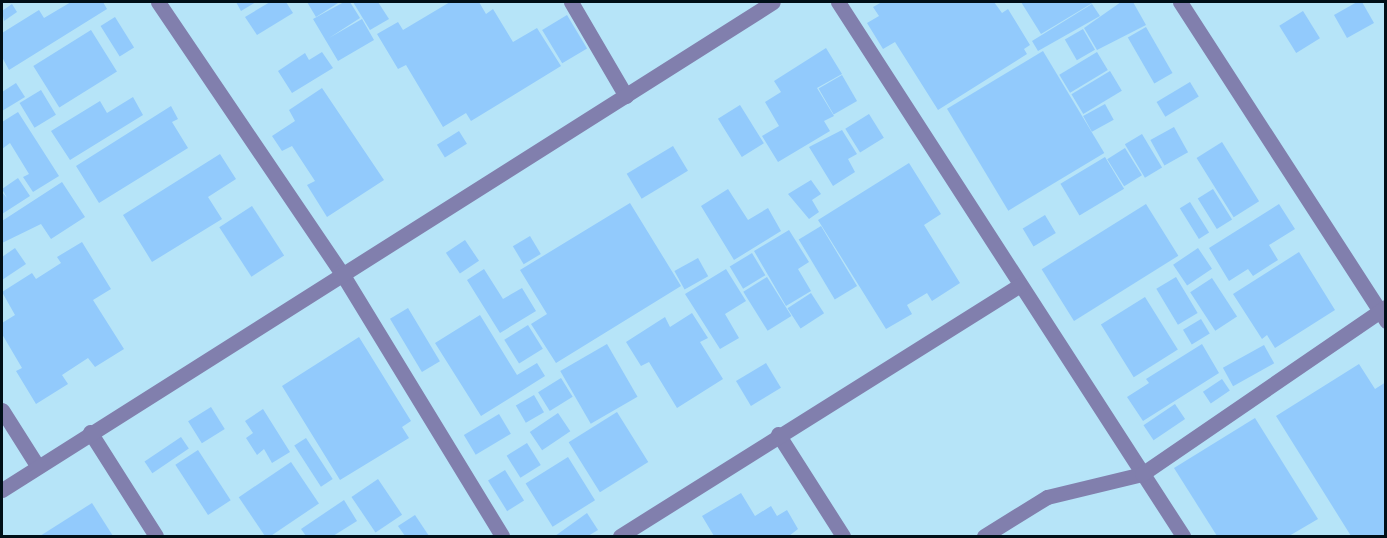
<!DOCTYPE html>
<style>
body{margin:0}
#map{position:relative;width:1387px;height:538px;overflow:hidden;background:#b6e4f8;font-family:"PT Sans",sans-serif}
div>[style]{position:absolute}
.building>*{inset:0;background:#92cafc;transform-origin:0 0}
.minor>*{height:15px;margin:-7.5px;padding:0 7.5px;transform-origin:7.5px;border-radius:7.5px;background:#817fad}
span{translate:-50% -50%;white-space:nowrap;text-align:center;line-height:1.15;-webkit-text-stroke:4.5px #fdfdfd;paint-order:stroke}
.frame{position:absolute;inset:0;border:3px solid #000f18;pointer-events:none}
</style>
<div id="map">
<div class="building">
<i style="clip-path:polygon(71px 2px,103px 2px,107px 9px,9px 70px,2px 57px,2px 33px,39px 10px,44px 18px)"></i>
<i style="clip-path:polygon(236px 2px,256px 2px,241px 11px)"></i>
<i style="clip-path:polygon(270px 2px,286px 2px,293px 13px,257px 35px,245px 17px)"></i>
<i style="clip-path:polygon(307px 2px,337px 2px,338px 3px,316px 17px)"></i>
<i style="clip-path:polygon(344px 2px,350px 2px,360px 18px,329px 38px,362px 19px,374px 40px,338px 61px,313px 19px)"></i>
<i style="clip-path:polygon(353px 2px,378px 2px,389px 19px,370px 30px)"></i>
<i style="clip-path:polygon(450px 2px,479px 2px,486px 14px,493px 9px,513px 42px,537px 28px,561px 66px,471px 121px,466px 113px,443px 127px,406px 65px,398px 69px,377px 34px,398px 22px,403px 30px)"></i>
<i style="clip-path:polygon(882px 2px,994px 2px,1002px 13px,1008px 9px,1030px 45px,1024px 49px,1027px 54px,938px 110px,895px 42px,883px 49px,867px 23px,879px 16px,873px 7px)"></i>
<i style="clip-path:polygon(1021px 2px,1094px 2px,1041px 34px)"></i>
<i style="clip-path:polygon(1121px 2px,1133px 2px,1146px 25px,1097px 50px,1084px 28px)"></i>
<i style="clip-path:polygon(1357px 2px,1362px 2px,1374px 23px,1347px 38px,1334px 15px)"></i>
<i style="clip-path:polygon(12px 4px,17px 12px,4px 21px,2px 11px)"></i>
<i style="clip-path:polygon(1092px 4px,1100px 16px,1038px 51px,1032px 41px)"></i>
<i style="left:1303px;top:11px;width:32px;height:28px;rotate:58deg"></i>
<i style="left:567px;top:15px;width:39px;height:29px;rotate:59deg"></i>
<i style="left:115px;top:17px;width:36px;height:17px;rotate:58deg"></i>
<i style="left:1146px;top:27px;width:53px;height:21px;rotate:60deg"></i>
<i style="left:1083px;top:29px;width:24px;height:21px;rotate:60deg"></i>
<i style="left:91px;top:30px;width:49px;height:68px;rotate:58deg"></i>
<i style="clip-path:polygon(826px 48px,842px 74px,817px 88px,834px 116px,824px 121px,830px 131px,778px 162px,762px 136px,779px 126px,765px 102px,781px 92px,774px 81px)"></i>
<i style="left:1043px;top:51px;width:119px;height:112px;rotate:59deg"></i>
<i style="clip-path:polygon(322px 52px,333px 68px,292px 93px,278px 71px,305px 53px,309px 60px)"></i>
<i style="left:1097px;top:52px;width:21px;height:44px;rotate:59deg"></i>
<i style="left:1110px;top:71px;width:23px;height:45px;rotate:59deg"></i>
<i style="left:842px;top:75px;width:30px;height:27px;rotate:60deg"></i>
<i style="left:1190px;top:82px;width:17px;height:39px;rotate:59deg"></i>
<i style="clip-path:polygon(16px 83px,25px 97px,2px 111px,2px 92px)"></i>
<i style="clip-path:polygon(322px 88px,384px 180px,327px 217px,307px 185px,315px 181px,292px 146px,282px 151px,272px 136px,295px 121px,289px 110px)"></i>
<i style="left:41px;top:90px;width:29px;height:25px;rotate:59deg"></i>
<i style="clip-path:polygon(133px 97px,143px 115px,70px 160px,51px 131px,100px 101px,107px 113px)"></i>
<i style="left:1105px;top:104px;width:18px;height:25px;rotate:61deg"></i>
<i style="left:740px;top:105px;width:45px;height:26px;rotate:58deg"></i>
<i style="clip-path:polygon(171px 106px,178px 119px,172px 122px,188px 148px,99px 203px,76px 166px)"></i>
<i style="clip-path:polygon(18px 112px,59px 176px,33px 192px,23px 177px,29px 174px,10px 143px,2px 149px,2px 122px)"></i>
<i style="left:869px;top:114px;width:28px;height:28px;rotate:58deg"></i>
<i style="left:1174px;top:127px;width:29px;height:27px;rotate:61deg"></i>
<i style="clip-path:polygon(842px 130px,857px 154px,848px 159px,855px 172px,833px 186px,809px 147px)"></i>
<i style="left:459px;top:131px;width:15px;height:26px;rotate:58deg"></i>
<i style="left:1142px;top:134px;width:39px;height:20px;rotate:59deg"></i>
<i style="left:1222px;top:142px;width:70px;height:30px;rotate:58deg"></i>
<i style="left:673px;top:146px;width:29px;height:54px;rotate:59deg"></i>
<i style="left:1125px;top:148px;width:32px;height:21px;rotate:58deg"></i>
<i style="clip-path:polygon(220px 154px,236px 179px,208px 197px,222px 219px,152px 262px,123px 215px)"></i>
<i style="left:1105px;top:157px;width:37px;height:52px;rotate:59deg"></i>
<i style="clip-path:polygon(909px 163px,941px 214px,924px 225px,960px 283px,932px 301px,927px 293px,907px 305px,912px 314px,886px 329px,818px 220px)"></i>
<i style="clip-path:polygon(18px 178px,30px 196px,2px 214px,2px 192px,7px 198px,2px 189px)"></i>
<i style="clip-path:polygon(811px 180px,821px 194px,812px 200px,819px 212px,809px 219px,788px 194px)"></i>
<i style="clip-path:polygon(62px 182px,85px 217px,51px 239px,41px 224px,2px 243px,2px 221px)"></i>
<i style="clip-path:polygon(728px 189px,748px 220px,768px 208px,781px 231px,734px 260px,701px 206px)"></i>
<i style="left:1213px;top:189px;width:36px;height:18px;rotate:58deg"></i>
<i style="left:1190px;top:202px;width:36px;height:12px;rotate:58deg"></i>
<i style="clip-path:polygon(630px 203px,681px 286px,556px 363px,531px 324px,547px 314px,520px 270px)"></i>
<i style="left:1146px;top:204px;width:61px;height:123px;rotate:58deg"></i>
<i style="clip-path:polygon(1279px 204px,1295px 229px,1269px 245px,1278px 260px,1253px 276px,1248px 269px,1229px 281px,1209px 248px)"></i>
<i style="left:252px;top:206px;width:59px;height:39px;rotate:57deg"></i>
<i style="left:1045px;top:215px;width:21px;height:26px;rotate:59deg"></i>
<i style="left:821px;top:226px;width:70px;height:26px;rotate:59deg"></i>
<i style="clip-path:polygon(789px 230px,809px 262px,798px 269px,811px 291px,786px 306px,754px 251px)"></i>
<i style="left:530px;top:236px;width:21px;height:20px;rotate:59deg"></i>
<i style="left:465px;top:240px;width:25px;height:23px;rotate:56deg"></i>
<i style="clip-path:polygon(82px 242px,111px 289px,93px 300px,124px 349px,95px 367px,88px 358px,62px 375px,68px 384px,36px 404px,16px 371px,22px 368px,2px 334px,2px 323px,15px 315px,2px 292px,32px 273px,36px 279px,61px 263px,57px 257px)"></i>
<i style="clip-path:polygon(15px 248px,26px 264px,2px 280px,2px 257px)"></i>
<i style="left:1198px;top:248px;width:25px;height:30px;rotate:56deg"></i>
<i style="clip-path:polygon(1299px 252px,1335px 310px,1275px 348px,1267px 335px,1262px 339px,1233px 294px)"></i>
<i style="left:752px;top:253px;width:26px;height:26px;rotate:59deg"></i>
<i style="left:698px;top:258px;width:21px;height:27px;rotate:61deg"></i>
<i style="clip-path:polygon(484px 269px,503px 299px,522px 288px,536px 311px,500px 333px,467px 280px)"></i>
<i style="clip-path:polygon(726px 269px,746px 301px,725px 314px,739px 338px,720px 349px,685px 294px)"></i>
<i style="left:767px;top:277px;width:46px;height:28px;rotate:58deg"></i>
<i style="left:1176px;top:277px;width:42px;height:23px;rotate:59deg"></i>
<i style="left:1212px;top:278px;width:46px;height:26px;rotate:57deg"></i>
<i style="left:811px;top:293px;width:24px;height:28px;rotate:57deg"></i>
<i style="left:1145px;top:297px;width:62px;height:52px;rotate:58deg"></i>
<i style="left:408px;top:308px;width:62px;height:21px;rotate:59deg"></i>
<i style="clip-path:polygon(692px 313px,708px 338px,700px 342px,723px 379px,677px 408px,649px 362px,641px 366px,626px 342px,665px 317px,670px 327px)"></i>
<i style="clip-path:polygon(480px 315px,517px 375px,537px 363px,545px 376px,481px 416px,435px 343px)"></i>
<i style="left:1201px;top:319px;width:17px;height:21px;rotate:59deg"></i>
<i style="left:528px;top:325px;width:28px;height:28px;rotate:58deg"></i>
<i style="clip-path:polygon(359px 337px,411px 421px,402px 427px,409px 438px,340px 480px,282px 386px)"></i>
<i style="left:607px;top:344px;width:61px;height:54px;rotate:60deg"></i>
<i style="clip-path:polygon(1202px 344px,1219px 373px,1143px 421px,1127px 397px,1149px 383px,1146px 379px)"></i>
<i style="left:1264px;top:345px;width:21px;height:47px;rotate:61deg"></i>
<i style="left:766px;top:363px;width:29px;height:35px;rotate:59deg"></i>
<i style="clip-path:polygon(1359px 364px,1375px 389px,1386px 382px,1386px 536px,1351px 536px,1276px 416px)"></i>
<i style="left:561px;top:378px;width:22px;height:27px;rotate:58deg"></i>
<i style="left:1222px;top:379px;width:14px;height:23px;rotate:56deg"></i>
<i style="left:534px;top:395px;width:20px;height:21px;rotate:60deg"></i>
<i style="left:1175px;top:404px;width:18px;height:38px;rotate:56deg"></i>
<i style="left:211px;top:407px;width:26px;height:27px;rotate:58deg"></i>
<i style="clip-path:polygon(263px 409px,290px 452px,272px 463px,264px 449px,257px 455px,246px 438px,253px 433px,245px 421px)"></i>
<i style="left:617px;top:412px;width:59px;height:57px;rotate:58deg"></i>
<i style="left:558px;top:413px;width:22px;height:34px;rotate:56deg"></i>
<i style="left:499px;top:414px;width:23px;height:41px;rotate:59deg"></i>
<i style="clip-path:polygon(1255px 418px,1318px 519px,1289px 536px,1217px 536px,1174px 468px)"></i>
<i style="left:181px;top:437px;width:14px;height:44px;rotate:56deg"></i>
<i style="left:306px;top:438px;width:49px;height:14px;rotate:57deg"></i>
<i style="left:527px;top:443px;width:26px;height:24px;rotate:58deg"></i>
<i style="left:198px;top:450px;width:60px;height:27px;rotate:57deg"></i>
<i style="left:568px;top:457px;width:51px;height:50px;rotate:58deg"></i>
<i style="left:291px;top:462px;width:50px;height:63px;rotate:56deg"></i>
<i style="left:505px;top:470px;width:36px;height:20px;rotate:58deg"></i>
<i style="left:378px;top:479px;width:43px;height:32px;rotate:56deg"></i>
<i style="clip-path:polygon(741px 493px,755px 516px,771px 506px,777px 516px,787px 510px,798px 529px,789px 536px,714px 536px,702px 516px)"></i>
<i style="clip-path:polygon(344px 500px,357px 521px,333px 536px,306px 536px,301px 529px)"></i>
<i style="clip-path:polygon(92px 503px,113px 536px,40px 536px)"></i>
<i style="clip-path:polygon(587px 513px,598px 530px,588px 536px,555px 536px)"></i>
<i style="clip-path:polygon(415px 515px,429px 536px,405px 536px,398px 526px)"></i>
</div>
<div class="minor">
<i style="left:158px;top:2px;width:326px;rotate:55.9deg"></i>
<i style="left:341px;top:272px;width:309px;rotate:58.6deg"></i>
<i style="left:571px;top:2px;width:109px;rotate:59.7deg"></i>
<i style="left:838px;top:2px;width:636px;rotate:57.13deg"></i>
<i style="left:1180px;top:2px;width:380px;rotate:57.1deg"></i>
<i style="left:2px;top:410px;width:67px;rotate:57.7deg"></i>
<i style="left:90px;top:432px;width:123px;rotate:57.6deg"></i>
<i style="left:778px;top:434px;width:121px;rotate:57.5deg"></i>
<i style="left:2px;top:490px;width:912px;rotate:-32.33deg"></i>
<i style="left:620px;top:536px;width:471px;rotate:-32.1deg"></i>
<i style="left:984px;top:536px;width:74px;rotate:-31.8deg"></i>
<i style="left:1047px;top:497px;width:98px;rotate:-13.6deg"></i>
<i style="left:1142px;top:474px;width:296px;rotate:-34.4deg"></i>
</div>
<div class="frame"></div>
</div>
